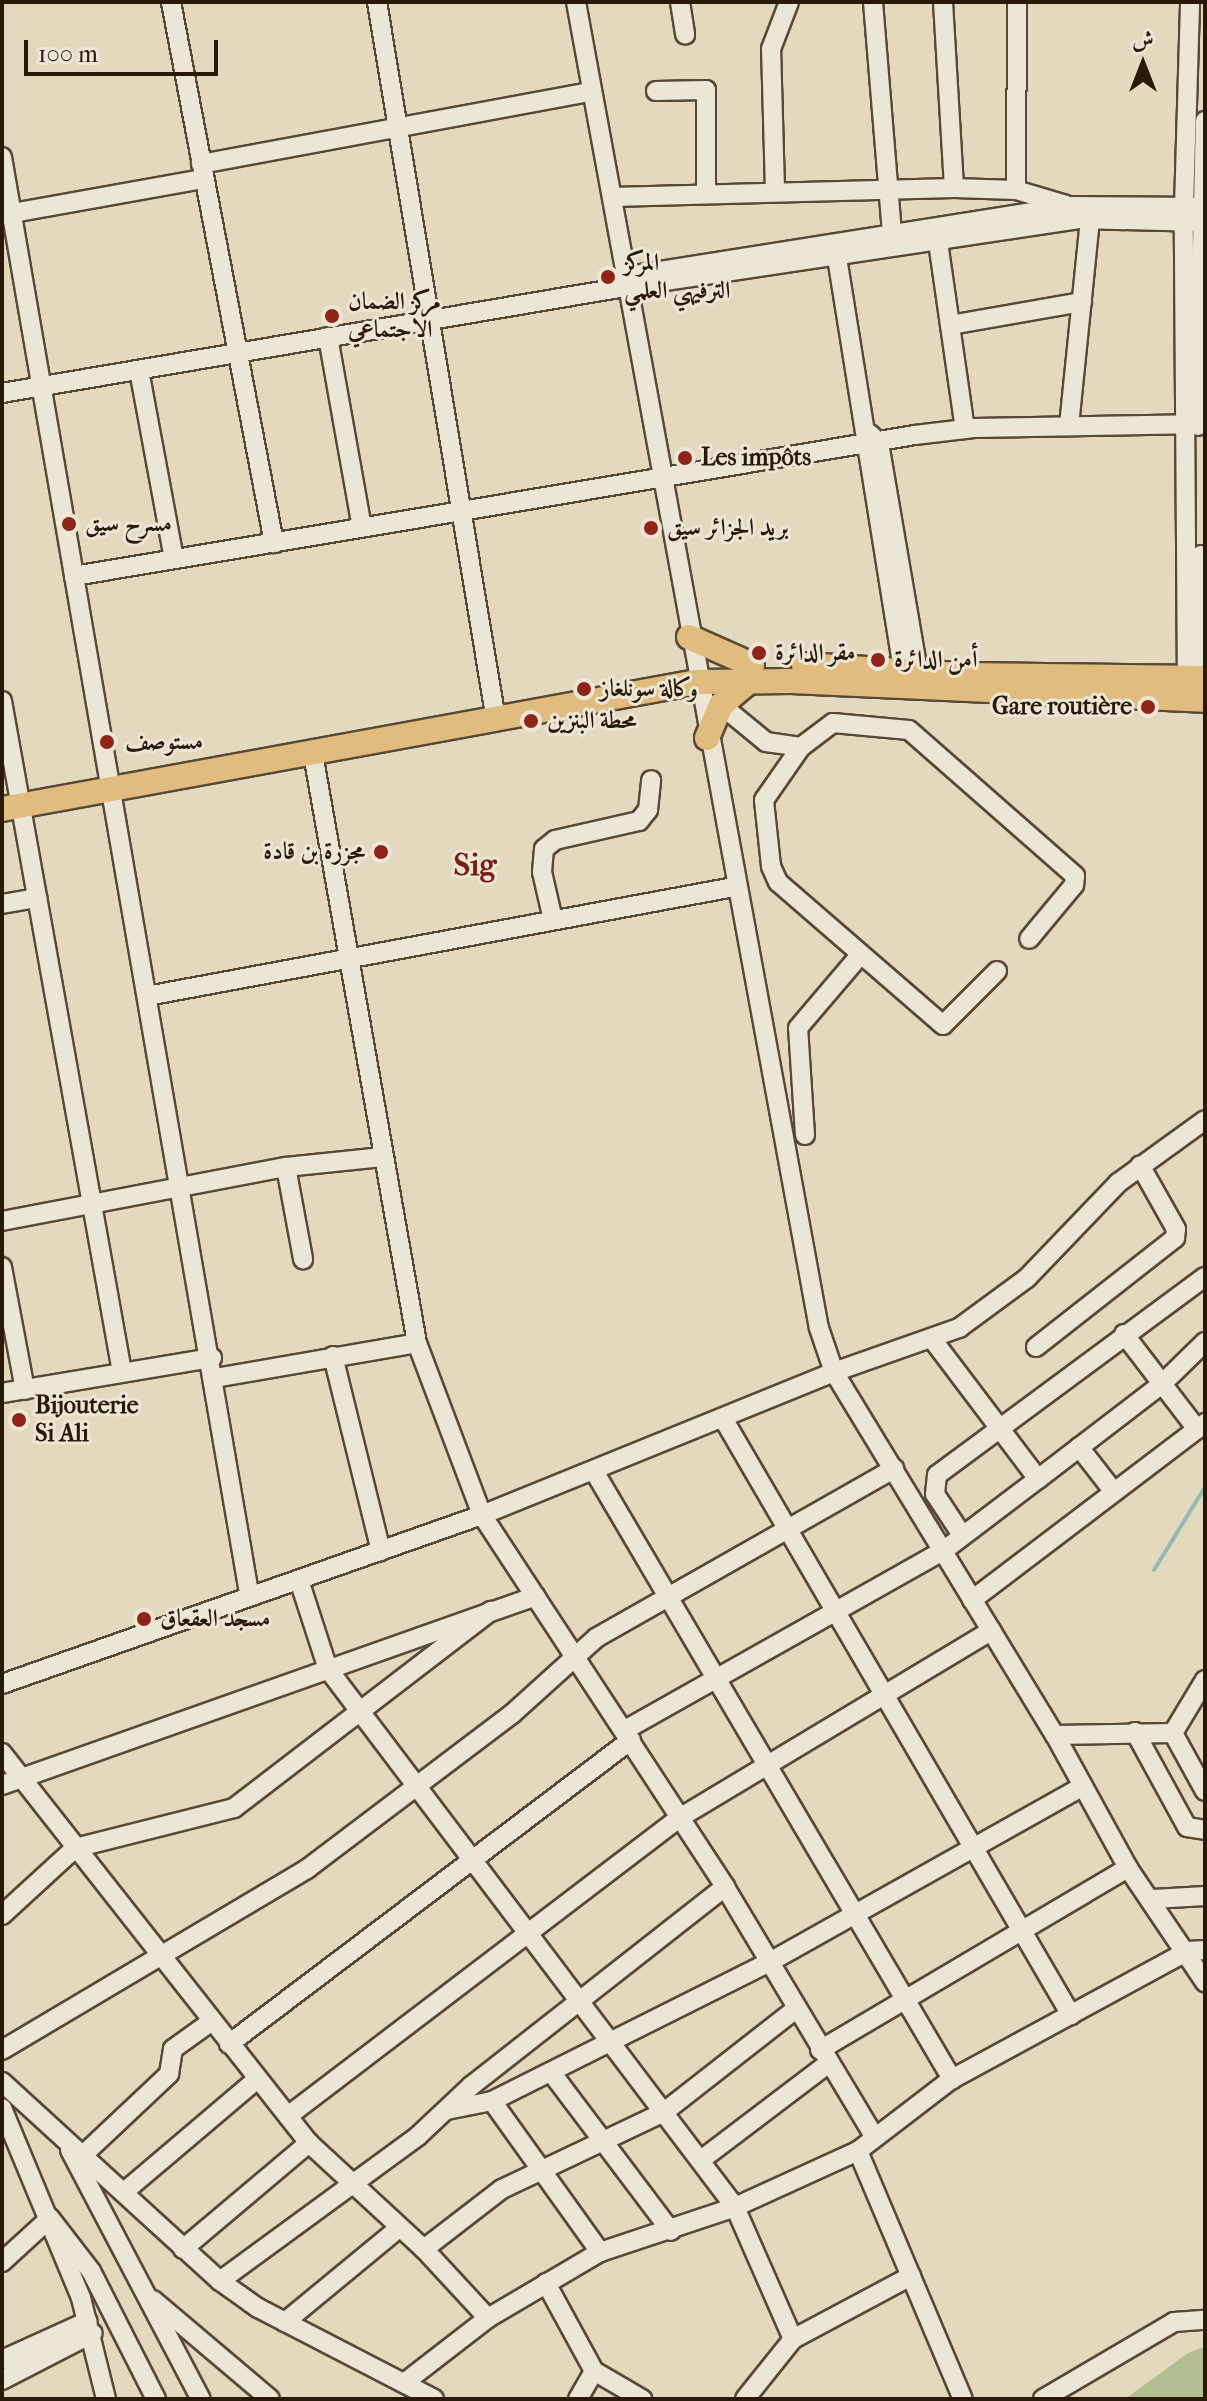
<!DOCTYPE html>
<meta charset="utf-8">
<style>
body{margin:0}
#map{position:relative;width:1207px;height:2401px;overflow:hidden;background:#e2d9be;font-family:"IM FELL French Canon",Amiri,serif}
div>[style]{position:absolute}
.green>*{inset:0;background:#b3bf91}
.stream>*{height:4px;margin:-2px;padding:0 2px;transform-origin:2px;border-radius:2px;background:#95bab1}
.roads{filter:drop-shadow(2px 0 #574935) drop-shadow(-2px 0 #574935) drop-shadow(0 2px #574935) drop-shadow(0 -2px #574935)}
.minor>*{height:18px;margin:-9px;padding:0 9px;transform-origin:9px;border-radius:9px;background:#ece6d5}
.major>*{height:24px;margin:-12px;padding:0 12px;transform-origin:12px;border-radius:12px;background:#e1bc7f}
.dots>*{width:22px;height:22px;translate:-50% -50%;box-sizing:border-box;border:4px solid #ece6d5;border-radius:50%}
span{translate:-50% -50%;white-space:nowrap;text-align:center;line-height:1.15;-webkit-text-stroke:6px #ece6d5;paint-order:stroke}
.poi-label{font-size:24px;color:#291907;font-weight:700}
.left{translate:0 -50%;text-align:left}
.right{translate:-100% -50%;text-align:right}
.district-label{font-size:32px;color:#7a1f14;font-weight:700}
.frame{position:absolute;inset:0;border:4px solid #291907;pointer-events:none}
.north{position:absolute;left:1103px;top:24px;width:80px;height:80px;-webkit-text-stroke:6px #ece6d5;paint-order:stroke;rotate:0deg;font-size:22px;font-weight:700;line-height:32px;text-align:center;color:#291907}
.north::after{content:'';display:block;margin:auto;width:28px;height:36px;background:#291907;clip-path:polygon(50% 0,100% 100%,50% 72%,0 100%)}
.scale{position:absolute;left:24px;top:40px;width:194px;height:36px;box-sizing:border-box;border:4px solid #291907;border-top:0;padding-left:10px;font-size:24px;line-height:28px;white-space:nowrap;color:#291907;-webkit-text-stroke:6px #ece6d5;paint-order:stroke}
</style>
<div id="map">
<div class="green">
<i style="clip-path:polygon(1205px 2347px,1205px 2399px,1125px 2399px,1188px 2353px)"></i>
</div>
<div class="stream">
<i style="left:1154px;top:1570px;width:97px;rotate:-58.4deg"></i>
</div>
<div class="roads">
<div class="minor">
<i style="left:171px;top:2px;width:551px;rotate:79.22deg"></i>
<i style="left:377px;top:2px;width:728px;rotate:80.59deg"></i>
<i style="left:576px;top:2px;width:1348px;rotate:79.62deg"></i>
<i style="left:819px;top:1328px;width:46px;rotate:71.2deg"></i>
<i style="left:834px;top:1372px;width:425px;rotate:58.7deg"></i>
<i style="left:1055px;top:1735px;width:152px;rotate:61.2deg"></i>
<i style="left:1128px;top:1868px;width:138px;rotate:56deg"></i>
<i style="left:680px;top:2px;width:33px;rotate:81deg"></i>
<i style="left:873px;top:2px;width:232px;rotate:85.3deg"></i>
<i style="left:943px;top:2px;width:186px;rotate:86.6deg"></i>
<i style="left:656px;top:91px;width:50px;rotate:-1.1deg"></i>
<i style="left:706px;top:90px;width:103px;rotate:90deg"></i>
<i style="left:2px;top:157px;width:1457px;rotate:80.24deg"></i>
<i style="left:201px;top:164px;width:397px;rotate:-10.5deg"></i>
<i style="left:775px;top:190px;width:141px;rotate:-91.6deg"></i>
<i style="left:771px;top:49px;width:50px;rotate:-69deg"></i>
<i style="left:1016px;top:190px;width:188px;rotate:-89.7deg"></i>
<i style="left:612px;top:197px;width:342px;rotate:-1.5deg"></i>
<i style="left:954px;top:188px;width:62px;rotate:1.8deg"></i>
<i style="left:1016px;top:190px;width:52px;rotate:16.7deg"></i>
<i style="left:2px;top:215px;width:204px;rotate:-10.2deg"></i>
<i style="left:938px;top:242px;width:189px;rotate:81.8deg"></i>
<i style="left:835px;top:245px;width:431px;rotate:80.9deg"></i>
<i style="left:625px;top:287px;width:16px;rotate:-50deg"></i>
<i style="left:635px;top:275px;width:441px;rotate:-9deg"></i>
<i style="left:1071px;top:206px;width:134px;rotate:0.4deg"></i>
<i style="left:950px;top:325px;width:134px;rotate:-9.9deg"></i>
<i style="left:328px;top:337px;width:193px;rotate:79.9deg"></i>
<i style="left:139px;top:370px;width:192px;rotate:79.5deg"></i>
<i style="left:2px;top:393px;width:632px;rotate:-9.66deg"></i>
<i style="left:625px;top:287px;width:459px;rotate:-8.5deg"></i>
<i style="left:1079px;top:219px;width:126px;rotate:1.4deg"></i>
<i style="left:1069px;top:426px;width:218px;rotate:-84.2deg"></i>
<i style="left:1198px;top:426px;width:305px;rotate:-88.7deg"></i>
<i style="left:870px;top:434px;width:13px;rotate:45deg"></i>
<i style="left:879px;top:443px;width:232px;rotate:80.3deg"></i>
<i style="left:1201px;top:555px;width:135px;rotate:89.2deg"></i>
<i style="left:74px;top:576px;width:853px;rotate:-9.52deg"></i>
<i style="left:915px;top:435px;width:59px;rotate:-6.8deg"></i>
<i style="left:974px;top:428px;width:231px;rotate:-1deg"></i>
<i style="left:1187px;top:687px;width:480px;rotate:-90.4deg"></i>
<i style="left:1184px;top:207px;width:205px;rotate:-88.3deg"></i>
<i style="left:2px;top:701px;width:682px;rotate:79.86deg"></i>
<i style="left:721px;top:705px;width:58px;rotate:39.4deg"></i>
<i style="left:766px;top:742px;width:35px;rotate:8deg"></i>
<i style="left:313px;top:754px;width:598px;rotate:79.99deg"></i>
<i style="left:417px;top:1343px;width:184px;rotate:69.3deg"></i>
<i style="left:482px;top:1515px;width:444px;rotate:56.8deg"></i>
<i style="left:725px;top:1887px;width:288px;rotate:59.1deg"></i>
<i style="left:2px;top:904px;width:36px;rotate:-10deg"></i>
<i style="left:553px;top:920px;width:49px;rotate:-102.9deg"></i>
<i style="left:542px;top:872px;width:23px;rotate:-85deg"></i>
<i style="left:544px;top:849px;width:14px;rotate:-39deg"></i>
<i style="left:555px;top:840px;width:86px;rotate:-12.7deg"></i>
<i style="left:639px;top:821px;width:14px;rotate:-51deg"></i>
<i style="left:648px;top:810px;width:30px;rotate:-84deg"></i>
<i style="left:997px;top:971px;width:76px;rotate:135deg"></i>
<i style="left:943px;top:1025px;width:218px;rotate:-139.1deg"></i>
<i style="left:778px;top:882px;width:17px;rotate:-114deg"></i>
<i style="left:771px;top:866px;width:66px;rotate:-96.1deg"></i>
<i style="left:764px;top:800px;width:65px;rotate:-55.1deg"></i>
<i style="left:801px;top:747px;width:40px;rotate:-37deg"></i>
<i style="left:833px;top:723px;width:76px;rotate:5.3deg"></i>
<i style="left:909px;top:730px;width:221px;rotate:41.3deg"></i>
<i style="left:1075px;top:876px;width:9px;rotate:96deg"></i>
<i style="left:1074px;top:885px;width:70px;rotate:129.8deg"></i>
<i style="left:147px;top:996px;width:597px;rotate:-10.52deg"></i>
<i style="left:805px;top:1135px;width:107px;rotate:-93.7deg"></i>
<i style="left:798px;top:1028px;width:97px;rotate:-49.6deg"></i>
<i style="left:286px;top:1167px;width:94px;rotate:79.5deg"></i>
<i style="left:2px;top:1221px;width:289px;rotate:-10.8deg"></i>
<i style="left:286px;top:1167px;width:97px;rotate:-5.9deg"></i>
<i style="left:2px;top:1267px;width:125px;rotate:79.4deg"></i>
<i style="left:1124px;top:1334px;width:120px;rotate:52.5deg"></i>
<i style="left:1036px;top:1347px;width:177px;rotate:-38.1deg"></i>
<i style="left:1175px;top:1238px;width:9px;rotate:-84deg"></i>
<i style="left:1176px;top:1229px;width:73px;rotate:-119.4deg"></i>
<i style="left:333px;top:1356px;width:201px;rotate:76.2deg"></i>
<i style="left:215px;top:1378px;width:205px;rotate:-9.8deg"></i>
<i style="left:2px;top:1393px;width:213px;rotate:-9.5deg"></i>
<i style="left:724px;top:1420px;width:689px;rotate:59.75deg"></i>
<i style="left:1079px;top:1447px;width:57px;rotate:52.1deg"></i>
<i style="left:594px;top:1471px;width:706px;rotate:59.51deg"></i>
<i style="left:1038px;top:1479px;width:158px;rotate:-37.5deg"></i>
<i style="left:1163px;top:1383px;width:59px;rotate:-44.3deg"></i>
<i style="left:962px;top:1535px;width:49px;rotate:-123.4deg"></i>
<i style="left:935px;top:1494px;width:19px;rotate:-84deg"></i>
<i style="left:937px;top:1475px;width:333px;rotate:-36.5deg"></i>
<i style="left:299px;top:1580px;width:94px;rotate:72deg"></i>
<i style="left:328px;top:1669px;width:675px;rotate:52.89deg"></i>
<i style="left:735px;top:2207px;width:144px;rotate:66.3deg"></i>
<i style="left:972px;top:1600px;width:293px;rotate:-37.2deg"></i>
<i style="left:2px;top:1684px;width:509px;rotate:-19.4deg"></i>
<i style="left:482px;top:1515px;width:380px;rotate:-22.1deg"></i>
<i style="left:834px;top:1372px;width:133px;rotate:-19.4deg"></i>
<i style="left:959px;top:1328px;width:84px;rotate:-36.3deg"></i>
<i style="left:1027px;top:1278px;width:132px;rotate:-46.2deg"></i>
<i style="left:1118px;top:1183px;width:107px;rotate:-35.9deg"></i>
<i style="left:625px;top:1730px;width:365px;rotate:-29.4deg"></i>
<i style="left:943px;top:1551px;width:119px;rotate:-37.2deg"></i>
<i style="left:1038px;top:1479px;width:176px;rotate:-127.1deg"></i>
<i style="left:1135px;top:1732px;width:108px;rotate:61.3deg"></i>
<i style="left:1187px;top:1827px;width:18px;rotate:9deg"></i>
<i style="left:1173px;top:1733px;width:62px;rotate:-58.9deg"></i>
<i style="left:1055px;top:1735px;width:118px;rotate:-1deg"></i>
<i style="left:1173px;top:1733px;width:66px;rotate:61.1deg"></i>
<i style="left:2px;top:1753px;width:496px;rotate:51.8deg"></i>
<i style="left:309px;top:2143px;width:156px;rotate:42.7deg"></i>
<i style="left:424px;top:2249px;width:94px;rotate:47.2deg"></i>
<i style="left:2px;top:1785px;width:566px;rotate:-19.49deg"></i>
<i style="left:1153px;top:1899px;width:52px;rotate:-3.3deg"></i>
<i style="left:2px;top:1915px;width:99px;rotate:-42.5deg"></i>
<i style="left:75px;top:1848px;width:164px;rotate:-14.1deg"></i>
<i style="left:234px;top:1808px;width:324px;rotate:-37.5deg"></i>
<i style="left:229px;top:2044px;width:504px;rotate:-37.1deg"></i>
<i style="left:2px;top:2050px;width:355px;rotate:-30.7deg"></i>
<i style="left:307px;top:1869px;width:257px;rotate:-37.1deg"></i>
<i style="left:512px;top:1714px;width:113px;rotate:-42.1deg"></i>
<i style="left:596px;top:1638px;width:343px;rotate:-29.6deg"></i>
<i style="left:820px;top:2050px;width:358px;rotate:-30.6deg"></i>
<i style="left:551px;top:2072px;width:199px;rotate:53deg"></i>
<i style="left:2px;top:2082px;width:295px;rotate:42.4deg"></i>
<i style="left:220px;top:2281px;width:47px;rotate:35.4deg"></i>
<i style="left:258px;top:2308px;width:198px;rotate:27.3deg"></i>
<i style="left:492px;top:2101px;width:186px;rotate:54.4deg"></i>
<i style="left:2px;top:2108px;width:206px;rotate:67.4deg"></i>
<i style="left:81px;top:2298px;width:104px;rotate:76.1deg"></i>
<i style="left:447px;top:2110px;width:46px;rotate:-11.3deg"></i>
<i style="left:492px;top:2101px;width:309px;rotate:-26.6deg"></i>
<i style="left:768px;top:1963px;width:361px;rotate:-29.3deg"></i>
<i style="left:288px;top:2116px;width:494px;rotate:-37.3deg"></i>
<i style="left:681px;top:1817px;width:362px;rotate:-31deg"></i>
<i style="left:70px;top:2150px;width:281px;rotate:62.3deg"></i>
<i style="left:858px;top:2151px;width:269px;rotate:67.1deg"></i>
<i style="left:82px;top:2156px;width:120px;rotate:-43.3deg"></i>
<i style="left:169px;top:2074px;width:25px;rotate:-81deg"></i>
<i style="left:173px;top:2049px;width:48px;rotate:-35.7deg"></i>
<i style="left:701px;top:2160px;width:161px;rotate:-37.2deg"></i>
<i style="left:124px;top:2192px;width:173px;rotate:-40.3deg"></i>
<i style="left:183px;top:2249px;width:165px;rotate:-40.1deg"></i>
<i style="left:424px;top:2249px;width:98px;rotate:-37.6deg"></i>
<i style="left:502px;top:2189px;width:179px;rotate:-25.4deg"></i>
<i style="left:664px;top:2112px;width:167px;rotate:-38deg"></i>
<i style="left:2px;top:2262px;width:65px;rotate:-42.5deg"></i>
<i style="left:50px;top:2218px;width:67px;rotate:52.3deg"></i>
<i style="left:91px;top:2271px;width:144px;rotate:63.1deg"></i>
<i style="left:220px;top:2281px;width:245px;rotate:-36.2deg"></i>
<i style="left:418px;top:2136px;width:73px;rotate:-43.3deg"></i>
<i style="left:471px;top:2086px;width:323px;rotate:-38.1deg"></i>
<i style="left:546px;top:2283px;width:100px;rotate:61.4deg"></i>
<i style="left:594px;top:2371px;width:56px;rotate:30.3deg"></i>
<i style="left:153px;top:2300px;width:153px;rotate:40.2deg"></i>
<i style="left:285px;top:2322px;width:148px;rotate:-39.5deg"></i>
<i style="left:2px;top:2360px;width:94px;rotate:-24.4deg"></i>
<i style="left:2px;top:2380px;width:102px;rotate:-27.3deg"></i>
<i style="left:404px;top:2383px;width:106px;rotate:-37.7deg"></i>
<i style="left:488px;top:2318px;width:130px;rotate:-30.5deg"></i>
<i style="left:600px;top:2252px;width:142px;rotate:-18.4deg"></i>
<i style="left:735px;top:2207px;width:135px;rotate:-24.5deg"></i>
<i style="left:858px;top:2151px;width:118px;rotate:-37.5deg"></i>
<i style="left:952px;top:2079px;width:268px;rotate:-28.5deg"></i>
<i style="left:1188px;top:1951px;width:17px;rotate:-3deg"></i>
<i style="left:578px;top:2399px;width:32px;rotate:-60deg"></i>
<i style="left:745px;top:2399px;width:77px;rotate:-51.3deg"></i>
<i style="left:793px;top:2339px;width:134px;rotate:-28.1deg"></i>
<i style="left:1043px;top:2399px;width:152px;rotate:-30.4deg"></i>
<i style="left:1174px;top:2322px;width:31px;rotate:-4deg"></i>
</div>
<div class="major">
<i style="left:689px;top:637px;width:69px;rotate:24deg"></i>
<i style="left:804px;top:665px;width:161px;rotate:3.6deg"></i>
<i style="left:965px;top:675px;width:240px;rotate:0.7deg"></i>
<i style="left:707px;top:738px;width:36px;rotate:-67deg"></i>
<i style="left:721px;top:705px;width:38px;rotate:-40deg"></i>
<i style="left:2px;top:809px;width:707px;rotate:-10.36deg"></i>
<i style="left:697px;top:682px;width:95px;rotate:-0.6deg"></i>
<i style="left:792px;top:681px;width:413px;rotate:2.6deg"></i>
</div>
</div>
<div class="dots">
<i style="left:608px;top:277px;background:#8f2418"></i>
<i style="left:332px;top:316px;background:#8f2418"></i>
<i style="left:685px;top:458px;background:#8f2418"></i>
<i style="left:69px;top:524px;background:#8f2418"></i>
<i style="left:651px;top:528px;background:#8f2418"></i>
<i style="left:759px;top:653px;background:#8f2418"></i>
<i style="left:878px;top:660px;background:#8f2418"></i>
<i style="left:584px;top:689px;background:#8f2418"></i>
<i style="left:1148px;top:707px;background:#8f2418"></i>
<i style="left:531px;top:721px;background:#8f2418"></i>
<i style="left:107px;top:742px;background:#8f2418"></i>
<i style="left:381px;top:852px;background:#8f2418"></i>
<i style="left:19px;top:1420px;background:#8f2418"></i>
<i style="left:144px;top:1619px;background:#8f2418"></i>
</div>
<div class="poi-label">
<span class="left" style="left:624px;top:277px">المركز<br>الترفيهي العلمي</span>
<span class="left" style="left:348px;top:316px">مركز الضمان<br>الاجتماعي</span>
<span class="left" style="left:701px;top:458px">Les impôts</span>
<span class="left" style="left:85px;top:524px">مسرح سيق</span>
<span class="left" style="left:667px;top:528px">بريد الجزائر سيق</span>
<span class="left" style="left:775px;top:653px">مقر الدائرة</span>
<span class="left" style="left:894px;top:660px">أمن الدائرة</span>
<span class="left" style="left:600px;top:689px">وكالة سونلغاز</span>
<span class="right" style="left:1132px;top:707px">Gare routière</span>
<span class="left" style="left:547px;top:721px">محطة البنزين</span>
<span class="left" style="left:125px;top:742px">مستوصف</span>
<span class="right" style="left:365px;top:852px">مجزرة بن قادة</span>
<span class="left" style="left:35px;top:1420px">Bijouterie<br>Si Ali</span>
<span class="left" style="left:160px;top:1619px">مسجد العقعاق</span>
</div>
<div class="district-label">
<span style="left:475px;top:865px">Sig</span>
</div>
<div class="frame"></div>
<div class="north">ش</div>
<div class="scale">100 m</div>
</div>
